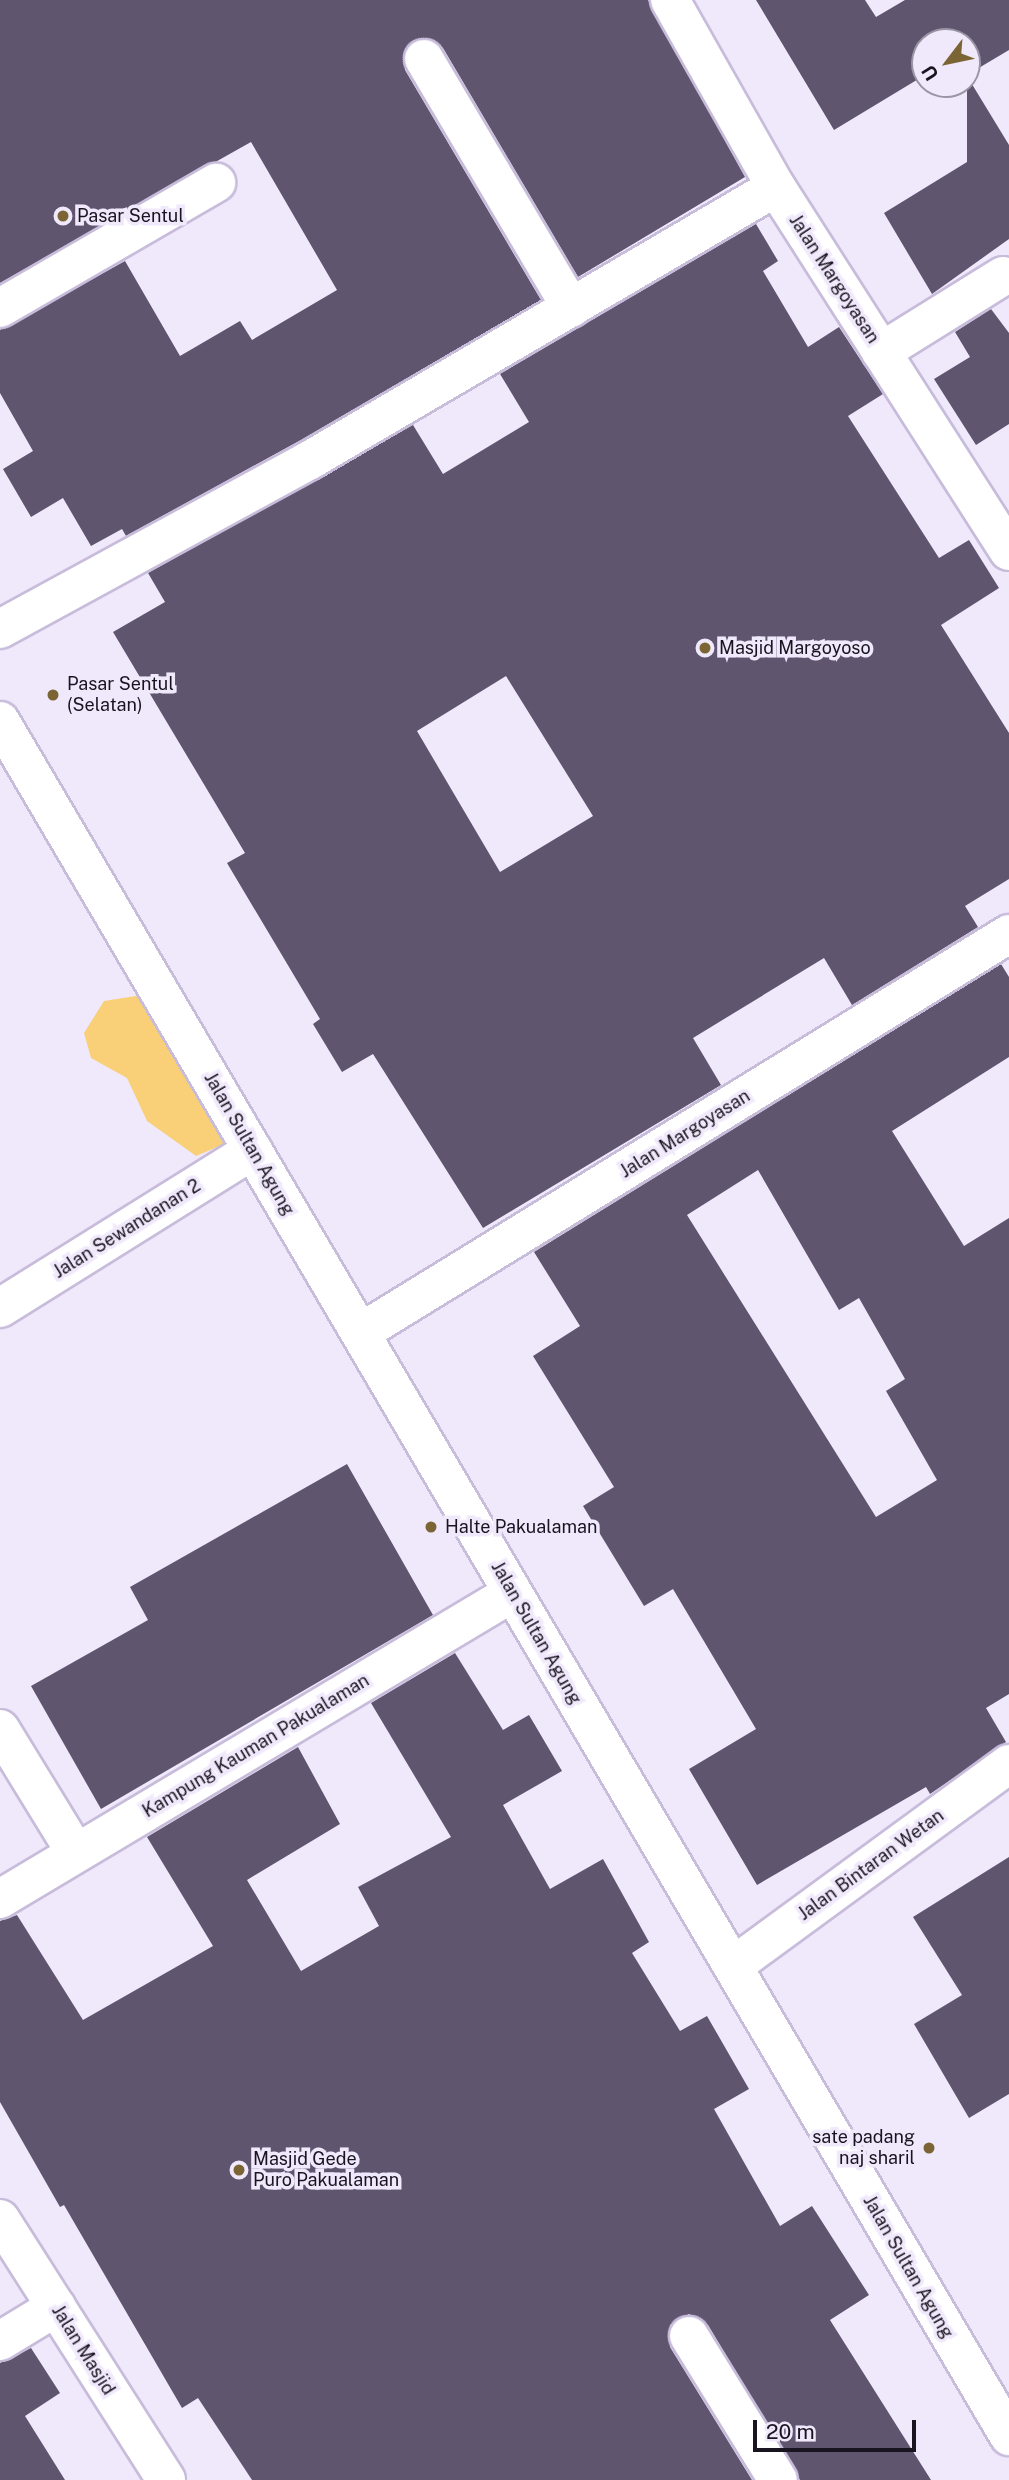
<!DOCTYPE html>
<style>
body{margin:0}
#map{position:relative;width:1009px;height:2480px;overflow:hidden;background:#f0e9fc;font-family:"Public Sans",sans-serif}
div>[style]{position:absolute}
.green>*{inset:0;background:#f9cf78}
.building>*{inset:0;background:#5f556f}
.roads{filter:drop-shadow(2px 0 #c8bcdb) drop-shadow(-2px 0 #c8bcdb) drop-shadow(0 2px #c8bcdb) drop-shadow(0 -2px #c8bcdb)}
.street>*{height:38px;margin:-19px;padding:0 19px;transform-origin:19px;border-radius:19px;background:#fff}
.primary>*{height:38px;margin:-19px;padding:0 19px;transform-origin:19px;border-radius:19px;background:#fff}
.dots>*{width:19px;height:19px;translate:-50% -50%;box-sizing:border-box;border:4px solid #f0e9fc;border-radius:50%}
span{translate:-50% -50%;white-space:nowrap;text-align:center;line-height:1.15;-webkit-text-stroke:7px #f0e9fc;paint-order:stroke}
.poi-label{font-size:18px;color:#19141f}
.left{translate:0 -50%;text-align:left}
.right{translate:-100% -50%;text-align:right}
.street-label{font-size:18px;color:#19141f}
.north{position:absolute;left:911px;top:28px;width:70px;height:70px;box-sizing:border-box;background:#f0e9fc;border:2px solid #9a94a4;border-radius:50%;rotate:238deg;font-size:19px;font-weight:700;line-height:28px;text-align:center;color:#19141f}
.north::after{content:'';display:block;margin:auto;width:24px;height:32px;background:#7c6535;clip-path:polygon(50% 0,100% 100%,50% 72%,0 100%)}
.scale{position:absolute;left:753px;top:2420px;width:163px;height:32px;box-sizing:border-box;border:4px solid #19141f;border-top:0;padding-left:9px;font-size:21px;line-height:24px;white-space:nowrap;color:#19141f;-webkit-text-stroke:5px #f0e9fc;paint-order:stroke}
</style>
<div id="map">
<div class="green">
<i style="clip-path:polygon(136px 996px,161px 1008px,234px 1140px,196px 1156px,147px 1121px,127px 1078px,91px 1058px,84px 1033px,104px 1001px)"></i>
</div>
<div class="building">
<i style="clip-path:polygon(0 0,648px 0,745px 177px,578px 277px,443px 48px,434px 40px,414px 40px,405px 49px,405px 70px,541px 300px,299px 441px,126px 536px,122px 529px,91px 546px,63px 498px,31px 517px,3px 469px,33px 451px,0 393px,0 330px,125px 261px,180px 356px,240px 321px,252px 340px,337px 290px,251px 142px,0 283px)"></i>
<i style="clip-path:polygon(756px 0,865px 0,876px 17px,905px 0,1009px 0,1009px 50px,967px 75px,967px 42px,925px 42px,925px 75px,834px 130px)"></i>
<i style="clip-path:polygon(967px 76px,1009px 145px,1009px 239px,932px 294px,884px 213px,967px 162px)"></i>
<i style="clip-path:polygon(evenodd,756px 224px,778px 261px,763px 271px,808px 347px,839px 327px,883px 394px,848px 416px,939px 558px,969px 540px,999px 588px,941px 625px,1009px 733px,1009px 879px,965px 906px,978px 927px,852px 1005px,824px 958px,693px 1038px,721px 1085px,483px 1228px,373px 1054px,342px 1072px,313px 1024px,320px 1019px,227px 863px,245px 853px,113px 632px,165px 602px,148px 573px,413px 425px,443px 474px,529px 422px,500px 374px,756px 224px,506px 676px,593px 816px,500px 872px,417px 731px,506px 676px)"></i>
<i style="clip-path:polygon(991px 309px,1009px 333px,1009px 424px,976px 445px,934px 379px,970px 357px,955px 332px)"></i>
<i style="clip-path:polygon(evenodd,1001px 964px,1009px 977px,1009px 1057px,892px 1131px,964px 1246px,1009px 1218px,1009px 1694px,986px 1708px,1006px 1742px,930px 1794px,926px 1787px,757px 1885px,689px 1769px,756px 1729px,673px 1589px,644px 1606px,583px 1506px,614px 1487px,533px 1356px,580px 1326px,534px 1252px,1001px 964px,758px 1170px,839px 1310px,859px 1298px,905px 1379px,886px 1391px,937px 1480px,876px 1517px,687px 1215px,758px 1170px)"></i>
<i style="clip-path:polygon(347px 1464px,433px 1615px,101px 1809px,31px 1686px,148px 1620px,130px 1587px)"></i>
<i style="clip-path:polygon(455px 1653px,503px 1730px,529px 1715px,562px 1771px,503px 1805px,550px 1889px,603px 1859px,649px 1942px,632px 1953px,680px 2031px,707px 2016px,749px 2089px,714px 2109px,780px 2226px,812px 2206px,869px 2295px,830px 2320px,931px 2480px,800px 2480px,708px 2325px,689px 2314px,670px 2325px,670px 2347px,752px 2480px,252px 2480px,198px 2398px,182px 2408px,64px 2205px,60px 2207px,0 2102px,0 1921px,17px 1915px,83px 2020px,213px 1946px,147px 1837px,298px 1747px,340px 1824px,247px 1880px,301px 1971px,379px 1926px,358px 1887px,451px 1837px,371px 1703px)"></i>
<i style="clip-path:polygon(1009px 1857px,1009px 2094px,969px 2118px,914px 2024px,962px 1995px,913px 1917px)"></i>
<i style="clip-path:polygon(31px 2348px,60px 2393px,25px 2416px,65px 2480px,0 2480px,0 2363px)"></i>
</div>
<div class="roads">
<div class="street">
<i style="left:670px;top:0;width:215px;rotate:60.5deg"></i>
<i style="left:776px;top:187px;width:432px;rotate:57.4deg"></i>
<i style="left:424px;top:59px;width:289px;rotate:59.4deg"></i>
<i style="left:0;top:308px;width:250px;rotate:-30.1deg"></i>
<i style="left:881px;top:352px;width:144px;rotate:-31.9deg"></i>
<i style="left:0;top:629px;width:353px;rotate:-28.6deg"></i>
<i style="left:310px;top:460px;width:540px;rotate:-30.36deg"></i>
<i style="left:0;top:1308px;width:298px;rotate:-32deg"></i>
<i style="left:360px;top:1333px;width:762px;rotate:-31.58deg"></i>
<i style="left:0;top:1729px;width:145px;rotate:58.5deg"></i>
<i style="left:0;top:1899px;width:596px;rotate:-30.86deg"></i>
<i style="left:733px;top:1966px;width:342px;rotate:-36.2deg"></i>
<i style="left:0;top:2219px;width:309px;rotate:57.5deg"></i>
<i style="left:689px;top:2336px;width:169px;rotate:58.3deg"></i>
<i style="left:0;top:2341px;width:66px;rotate:-31.3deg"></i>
</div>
<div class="primary">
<i style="left:0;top:721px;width:1990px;rotate:59.53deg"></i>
</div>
</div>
<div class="dots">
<i style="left:63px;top:216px;background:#7c6535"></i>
<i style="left:705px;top:648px;background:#7c6535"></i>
<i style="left:53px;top:695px;background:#7c6535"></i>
<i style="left:431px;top:1527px;background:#7c6535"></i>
<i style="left:929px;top:2148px;background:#7c6535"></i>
<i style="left:239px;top:2170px;background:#7c6535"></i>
</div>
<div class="poi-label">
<span class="left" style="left:77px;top:216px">Pasar Sentul</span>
<span class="left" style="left:719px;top:648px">Masjid Margoyoso</span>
<span class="left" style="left:67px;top:695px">Pasar Sentul<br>(Selatan)</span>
<span class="left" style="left:445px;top:1527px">Halte Pakualaman</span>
<span class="right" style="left:915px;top:2148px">sate padang<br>naj sharil</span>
<span class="left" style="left:253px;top:2170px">Masjid Gede<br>Puro Pakualaman</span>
</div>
<div class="street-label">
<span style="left:834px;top:279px;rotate:57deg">Jalan Margoyasan</span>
<span style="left:685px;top:1134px;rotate:-32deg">Jalan Margoyasan</span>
<span style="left:249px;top:1144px;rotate:60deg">Jalan Sultan Agung</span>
<span style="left:127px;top:1229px;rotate:-32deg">Jalan Sewandanan 2</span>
<span style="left:536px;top:1633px;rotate:60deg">Jalan Sultan Agung</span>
<span style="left:256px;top:1746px;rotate:-31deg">Kampung Kauman Pakualaman</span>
<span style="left:871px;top:1865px;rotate:-36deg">Jalan Bintaran Wetan</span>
<span style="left:908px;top:2267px;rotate:60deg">Jalan Sultan Agung</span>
<span style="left:83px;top:2350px;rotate:58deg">Jalan Masjid</span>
</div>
<div class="north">U</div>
<div class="scale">20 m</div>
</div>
